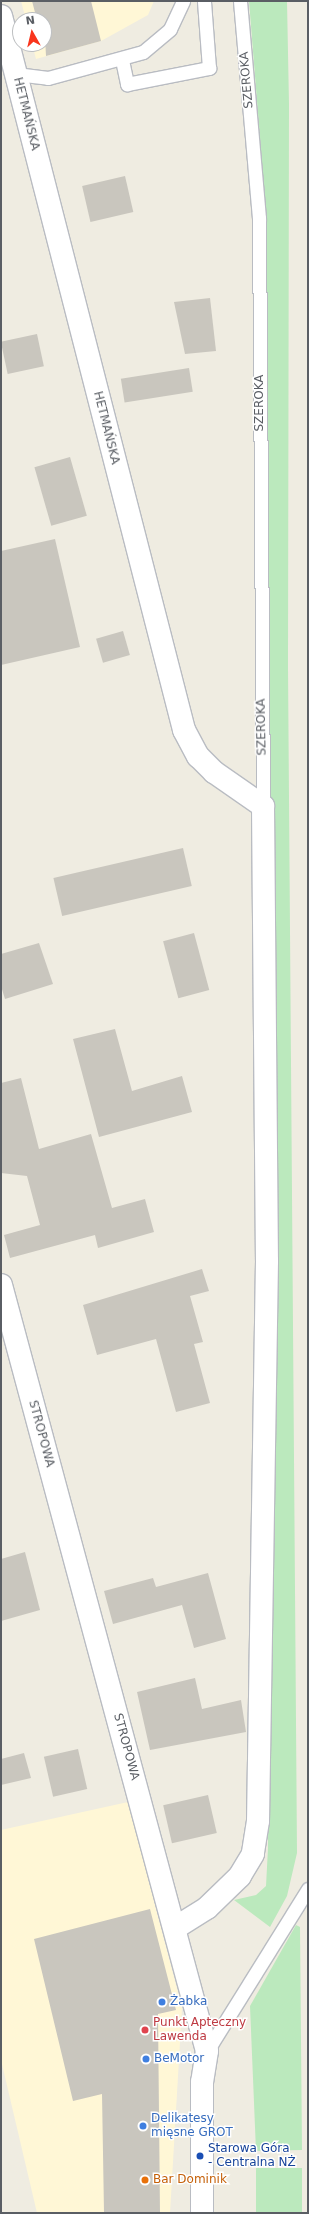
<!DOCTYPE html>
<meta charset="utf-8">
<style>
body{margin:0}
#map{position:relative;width:309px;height:2214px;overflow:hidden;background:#efece1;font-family:"DejaVu Sans",sans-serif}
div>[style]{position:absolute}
.commercial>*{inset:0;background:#fff7d6}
.green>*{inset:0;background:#bbe9bd;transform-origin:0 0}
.building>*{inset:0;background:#c9c6be;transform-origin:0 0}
.roads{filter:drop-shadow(1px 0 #b9bcc2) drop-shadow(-1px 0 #b9bcc2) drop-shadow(0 1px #b9bcc2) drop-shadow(0 -1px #b9bcc2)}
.lane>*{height:13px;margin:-6.5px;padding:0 6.5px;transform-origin:6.5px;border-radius:6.5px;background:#fff}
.street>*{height:22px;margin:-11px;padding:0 11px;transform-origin:11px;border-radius:11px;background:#fff}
.dots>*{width:11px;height:11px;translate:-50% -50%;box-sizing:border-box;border:2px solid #fff;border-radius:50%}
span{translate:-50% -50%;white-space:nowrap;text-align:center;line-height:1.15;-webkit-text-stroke:3px #fff;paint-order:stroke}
.street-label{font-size:12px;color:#5a5e64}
.shop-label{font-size:12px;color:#366cbe}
.left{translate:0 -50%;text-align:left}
.health-label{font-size:12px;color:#be3a42}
.transit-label{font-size:12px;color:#164399}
.food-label{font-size:12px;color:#c56008}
.frame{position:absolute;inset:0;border:2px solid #5a5e64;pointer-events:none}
.north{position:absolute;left:12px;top:12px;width:40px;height:40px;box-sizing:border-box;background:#fff;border:1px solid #bdbfc1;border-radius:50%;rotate:352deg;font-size:11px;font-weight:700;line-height:16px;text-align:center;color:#5a5e64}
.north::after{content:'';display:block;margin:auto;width:14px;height:18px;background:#f9351d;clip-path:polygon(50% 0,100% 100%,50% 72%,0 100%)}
</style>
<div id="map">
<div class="commercial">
<i style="clip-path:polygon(21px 1px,154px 1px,148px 15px,101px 41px,36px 59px,32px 44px,44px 44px,44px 20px,26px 20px)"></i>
<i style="clip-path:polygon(128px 1802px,182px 2008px,170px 2213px,37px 2213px,1px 2060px,1px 1830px)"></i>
</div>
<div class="green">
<i style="clip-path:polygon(249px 1px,287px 1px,289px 104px,288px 666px,297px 1853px,287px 1896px,270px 1927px,234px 1900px,256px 1895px,266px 1886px,268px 1848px,272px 950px,265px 201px)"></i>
<i style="clip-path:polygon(296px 1925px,300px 1927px,302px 2150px,256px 2151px,250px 2006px)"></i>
<i style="left:302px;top:2168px;width:45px;height:46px;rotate:90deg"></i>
</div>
<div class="building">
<i style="clip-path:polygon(32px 1px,91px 1px,101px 41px,46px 56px,44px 20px,37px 20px)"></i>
<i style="left:125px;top:176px;width:37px;height:44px;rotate:77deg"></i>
<i style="clip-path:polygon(210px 298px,216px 351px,185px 354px,174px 302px)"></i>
<i style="left:37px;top:334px;width:33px;height:37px;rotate:78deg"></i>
<i style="left:189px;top:368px;width:24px;height:69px;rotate:81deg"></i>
<i style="left:70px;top:457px;width:61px;height:37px;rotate:74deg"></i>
<i style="clip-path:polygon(55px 539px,80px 647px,1px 665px,1px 551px)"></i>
<i style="left:123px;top:631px;width:25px;height:28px;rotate:74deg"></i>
<i style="left:183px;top:848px;width:39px;height:133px;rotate:77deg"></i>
<i style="left:194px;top:933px;width:59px;height:32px;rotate:75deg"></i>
<i style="clip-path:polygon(39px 943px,53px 984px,5px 999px,1px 986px,1px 954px)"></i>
<i style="clip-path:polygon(115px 1029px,132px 1091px,182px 1076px,192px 1112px,99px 1137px,73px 1039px)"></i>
<i style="clip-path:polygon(21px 1078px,39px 1149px,91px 1134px,112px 1208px,145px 1199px,154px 1232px,98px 1248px,95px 1235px,10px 1258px,4px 1235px,40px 1225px,27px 1176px,1px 1173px,1px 1083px)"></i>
<i style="clip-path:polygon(202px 1269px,209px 1291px,190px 1296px,203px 1342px,194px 1344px,210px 1403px,176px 1412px,156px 1339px,97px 1355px,83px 1305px)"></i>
<i style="clip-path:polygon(25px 1552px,40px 1610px,1px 1621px,1px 1559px)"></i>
<i style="clip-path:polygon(208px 1573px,226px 1639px,194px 1648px,182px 1605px,113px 1624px,104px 1591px,153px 1578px,156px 1587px)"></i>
<i style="clip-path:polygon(195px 1678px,202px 1709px,241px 1700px,246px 1732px,150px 1750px,137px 1692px)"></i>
<i style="left:78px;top:1749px;width:41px;height:35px;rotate:77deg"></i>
<i style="clip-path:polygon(24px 1753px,31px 1778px,1px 1785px,1px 1759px)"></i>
<i style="left:208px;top:1795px;width:39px;height:46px;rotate:77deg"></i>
<i style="clip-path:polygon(150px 1909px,176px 2010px,158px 2014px,160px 2213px,104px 2213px,102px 2094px,73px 2101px,34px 1939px)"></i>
</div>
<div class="roads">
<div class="lane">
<i style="left:240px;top:1px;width:218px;rotate:85deg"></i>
<i style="left:259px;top:218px;width:588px;rotate:89.61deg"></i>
<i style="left:122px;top:60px;width:25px;rotate:78deg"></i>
<i style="left:127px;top:84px;width:84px;rotate:-11deg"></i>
<i style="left:209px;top:68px;width:67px;rotate:-94.3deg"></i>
<i style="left:16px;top:74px;width:32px;rotate:7deg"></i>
<i style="left:48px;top:78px;width:98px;rotate:-15.3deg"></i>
<i style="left:143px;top:52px;width:35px;rotate:-40deg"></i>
<i style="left:170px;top:29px;width:31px;rotate:-65deg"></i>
<i style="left:207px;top:2051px;width:191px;rotate:-58.1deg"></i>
</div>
<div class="street">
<i style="left:1px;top:16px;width:737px;rotate:75.62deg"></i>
<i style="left:184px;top:730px;width:30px;rotate:62deg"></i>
<i style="left:198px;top:756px;width:23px;rotate:45deg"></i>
<i style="left:214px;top:772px;width:60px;rotate:34.8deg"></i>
<i style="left:263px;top:806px;width:455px;rotate:89.5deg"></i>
<i style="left:267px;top:1261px;width:560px;rotate:90.92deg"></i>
<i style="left:258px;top:1821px;width:33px;rotate:99deg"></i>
<i style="left:253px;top:1854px;width:26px;rotate:121deg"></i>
<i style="left:240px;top:1876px;width:46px;rotate:135.9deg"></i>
<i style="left:207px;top:1908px;width:38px;rotate:148deg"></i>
<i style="left:1px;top:1285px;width:793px;rotate:74.95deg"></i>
<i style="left:207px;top:2051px;width:31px;rotate:99deg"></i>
<i style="left:202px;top:2082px;width:131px;rotate:90deg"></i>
</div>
</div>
<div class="dots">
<i style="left:162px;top:2002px;background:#3f7fe0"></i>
<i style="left:145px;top:2030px;background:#e0444e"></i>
<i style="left:146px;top:2059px;background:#3f7fe0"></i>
<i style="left:143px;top:2126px;background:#3f7fe0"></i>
<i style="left:200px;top:2156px;background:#1a4fb4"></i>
<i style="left:145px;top:2180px;background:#e8710a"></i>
</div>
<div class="street-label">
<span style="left:247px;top:80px;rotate:-95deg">SZEROKA</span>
<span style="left:26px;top:114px;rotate:76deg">HETMAŃSKA</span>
<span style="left:260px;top:403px;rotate:-90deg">SZEROKA</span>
<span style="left:106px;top:428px;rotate:76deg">HETMAŃSKA</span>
<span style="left:262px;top:727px;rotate:-91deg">SZEROKA</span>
<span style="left:41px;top:1434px;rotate:75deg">STROPOWA</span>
<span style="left:126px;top:1747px;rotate:75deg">STROPOWA</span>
</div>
<div class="shop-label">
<span class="left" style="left:170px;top:2002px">Żabka</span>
<span class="left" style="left:154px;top:2059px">BeMotor</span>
<span class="left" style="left:151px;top:2126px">Delikatesy<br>mięsne GROT</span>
</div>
<div class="health-label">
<span class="left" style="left:153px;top:2030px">Punkt Apteczny<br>Lawenda</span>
</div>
<div class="transit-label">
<span class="left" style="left:208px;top:2156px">Starowa Góra<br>- Centralna NŻ</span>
</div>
<div class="food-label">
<span class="left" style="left:153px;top:2180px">Bar Dominik</span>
</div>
<div class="frame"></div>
<div class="north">N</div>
</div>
